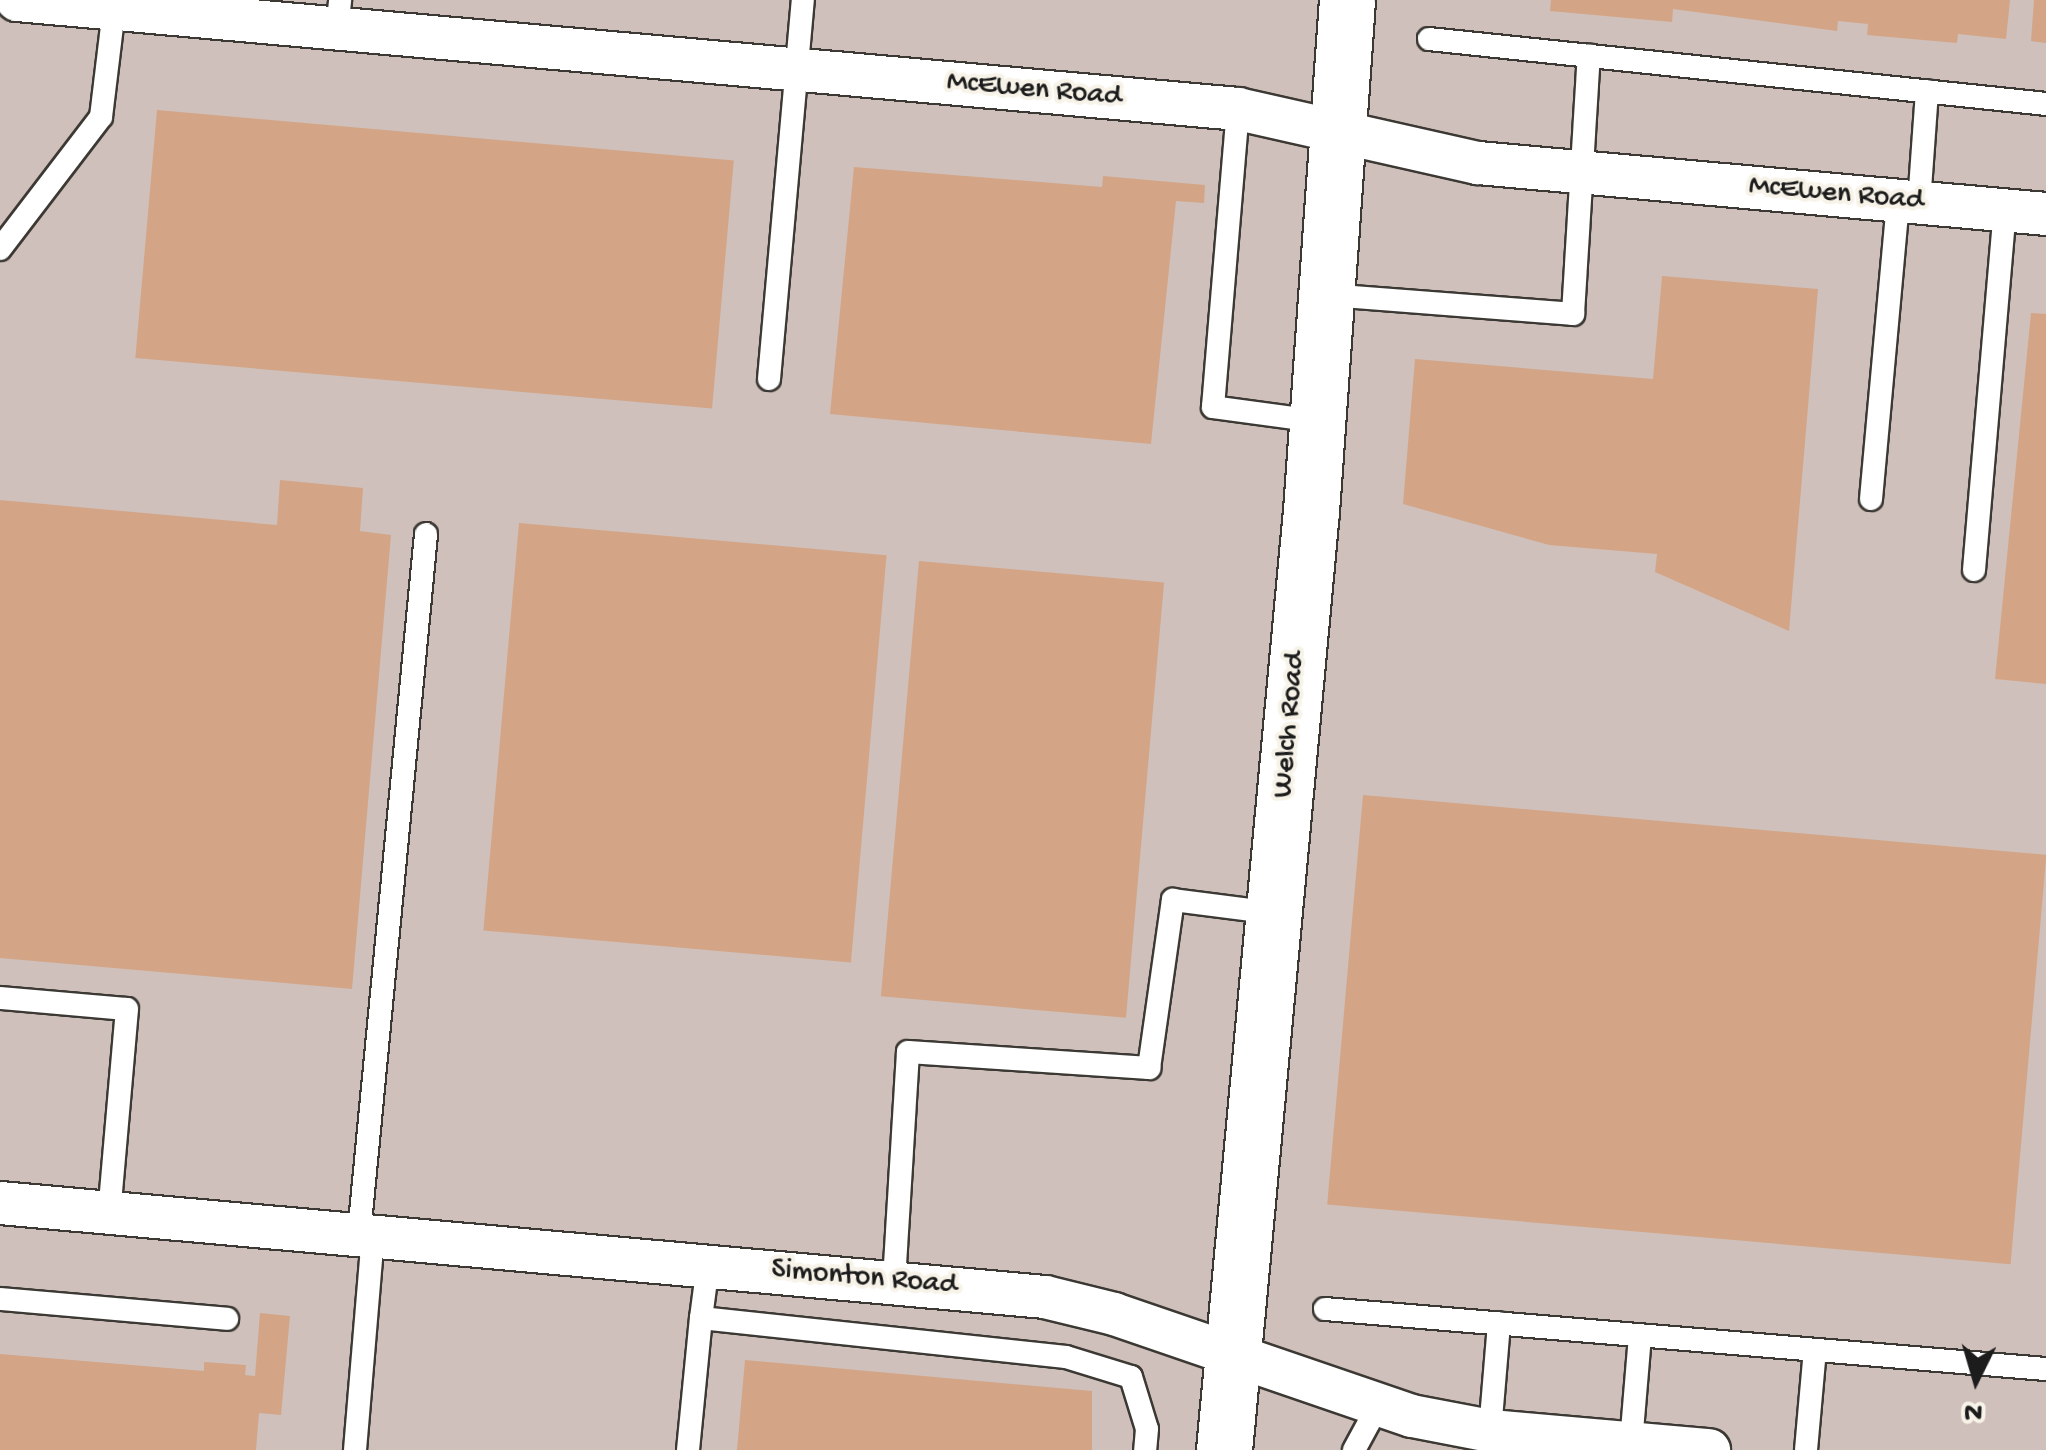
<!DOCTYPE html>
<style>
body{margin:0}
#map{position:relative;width:2046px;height:1450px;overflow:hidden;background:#eedcba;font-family:"Gochi Hand",sans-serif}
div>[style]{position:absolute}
.industrial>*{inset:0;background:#cfc0bb;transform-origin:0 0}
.building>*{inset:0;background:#d3a586;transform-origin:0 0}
.roads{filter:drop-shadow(2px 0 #3c3934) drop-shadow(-2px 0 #3c3934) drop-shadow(0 2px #3c3934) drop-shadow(0 -2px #3c3934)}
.lane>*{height:22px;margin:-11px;padding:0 11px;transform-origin:11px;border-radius:11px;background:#fff}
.street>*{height:42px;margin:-21px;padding:0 21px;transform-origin:21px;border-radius:21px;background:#fff}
.secondary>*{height:55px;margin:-27.5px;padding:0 27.5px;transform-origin:27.5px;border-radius:27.5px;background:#fff}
span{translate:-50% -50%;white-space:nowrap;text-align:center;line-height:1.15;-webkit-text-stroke:8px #f7f3e8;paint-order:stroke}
.street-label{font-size:30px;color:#1c1c1c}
.north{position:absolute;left:1926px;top:1330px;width:100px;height:100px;-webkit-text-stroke:8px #f7f3e8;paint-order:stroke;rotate:185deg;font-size:28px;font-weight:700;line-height:40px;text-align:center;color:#1c1c1c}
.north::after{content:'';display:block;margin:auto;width:35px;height:45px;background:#1c1c1c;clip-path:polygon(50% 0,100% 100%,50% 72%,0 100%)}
</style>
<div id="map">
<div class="industrial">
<i style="left:0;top:0;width:2046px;height:1450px"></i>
</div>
<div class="building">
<i style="clip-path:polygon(1551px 0,2010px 0,2006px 39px,1958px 34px,1957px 43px,1867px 35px,1868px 24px,1838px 21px,1837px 31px,1673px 9px,1672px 22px,1550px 11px)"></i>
<i style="clip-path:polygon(2034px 0,2046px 0,2046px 43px,2031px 41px)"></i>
<i style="left:157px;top:110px;width:579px;height:249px;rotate:5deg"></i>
<i style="clip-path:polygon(854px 167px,1102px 187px,1103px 176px,1205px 185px,1204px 203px,1176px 201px,1151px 444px,830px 414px)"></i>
<i style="clip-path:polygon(1662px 276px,1818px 289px,1789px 631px,1655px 572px,1657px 554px,1549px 545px,1403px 504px,1415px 359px,1653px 379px)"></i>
<i style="clip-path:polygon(2031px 313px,2046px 314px,2046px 684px,1995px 679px)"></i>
<i style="clip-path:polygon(280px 480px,363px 488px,360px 531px,391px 535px,352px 989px,0 958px,0 500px,277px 525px)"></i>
<i style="left:519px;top:523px;width:369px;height:409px;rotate:5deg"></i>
<i style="left:919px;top:561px;width:246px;height:437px;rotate:5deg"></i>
<i style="left:1363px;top:795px;width:686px;height:411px;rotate:5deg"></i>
<i style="clip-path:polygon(260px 1313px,290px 1316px,281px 1415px,259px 1413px,256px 1450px,0 1450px,0 1354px,204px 1371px,204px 1362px,246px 1365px,245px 1375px,255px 1376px)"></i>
<i style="clip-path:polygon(745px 1360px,1092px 1391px,1092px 1450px,737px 1450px)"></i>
</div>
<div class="roads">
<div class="lane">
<i style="left:337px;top:30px;width:30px;rotate:-84deg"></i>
<i style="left:1429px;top:39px;width:620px;rotate:6.01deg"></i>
<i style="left:1238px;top:109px;width:299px;rotate:94.8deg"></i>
<i style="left:1213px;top:407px;width:105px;rotate:7.7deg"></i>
<i style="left:1919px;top:203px;width:112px;rotate:-85.9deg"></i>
<i style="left:0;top:249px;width:166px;rotate:-52.6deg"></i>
<i style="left:101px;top:117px;width:109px;rotate:-83.1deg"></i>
<i style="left:1328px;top:295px;width:246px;rotate:4.4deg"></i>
<i style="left:1573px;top:314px;width:259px;rotate:-86.5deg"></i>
<i style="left:769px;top:379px;width:381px;rotate:-84.9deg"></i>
<i style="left:1871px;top:499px;width:300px;rotate:-84.8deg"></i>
<i style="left:1974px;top:570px;width:361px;rotate:-85.1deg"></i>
<i style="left:0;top:998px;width:127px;rotate:5deg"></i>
<i style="left:127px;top:1009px;width:205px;rotate:95deg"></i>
<i style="left:359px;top:1234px;width:703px;rotate:-84.53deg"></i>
<i style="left:894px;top:1281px;width:229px;rotate:-86.5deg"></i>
<i style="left:908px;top:1052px;width:242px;rotate:3.8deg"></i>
<i style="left:1149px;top:1068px;width:170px;rotate:-81.9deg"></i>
<i style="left:1173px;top:900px;width:102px;rotate:7.3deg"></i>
<i style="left:0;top:1299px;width:228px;rotate:5deg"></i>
<i style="left:1325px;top:1309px;width:723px;rotate:4.76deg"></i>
<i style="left:701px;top:1318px;width:53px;rotate:-82.5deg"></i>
<i style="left:1490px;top:1431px;width:108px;rotate:-85.2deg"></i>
<i style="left:1631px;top:1443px;width:108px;rotate:-85.2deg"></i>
<i style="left:355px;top:1450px;width:215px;rotate:-85.2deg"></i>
<i style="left:688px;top:1450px;width:133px;rotate:-84.4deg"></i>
<i style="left:701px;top:1318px;width:367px;rotate:6.1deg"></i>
<i style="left:1066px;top:1357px;width:68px;rotate:17.1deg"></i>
<i style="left:1131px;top:1377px;width:54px;rotate:72.9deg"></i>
<i style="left:1147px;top:1429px;width:21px;rotate:95deg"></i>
<i style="left:1354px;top:1450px;width:52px;rotate:-61.5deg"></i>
<i style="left:1806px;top:1450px;width:100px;rotate:-84.9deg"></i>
</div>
<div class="street">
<i style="left:17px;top:0;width:1226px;rotate:5.1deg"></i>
<i style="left:1238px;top:109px;width:246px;rotate:12.7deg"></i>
<i style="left:1478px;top:163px;width:570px;rotate:5.13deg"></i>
<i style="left:0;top:1203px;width:1049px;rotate:5.14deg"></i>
<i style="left:1045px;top:1297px;width:71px;rotate:13.8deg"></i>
<i style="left:1114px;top:1314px;width:315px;rotate:18.9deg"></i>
<i style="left:1412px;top:1416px;width:79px;rotate:10.9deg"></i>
<i style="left:1490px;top:1431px;width:220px;rotate:5deg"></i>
</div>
<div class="secondary">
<i style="left:1224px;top:1450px;width:943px;rotate:-84.71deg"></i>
<i style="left:1311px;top:511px;width:512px;rotate:-85.97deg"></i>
</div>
</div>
<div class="street-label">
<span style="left:1034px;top:91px;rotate:5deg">McEwen Road</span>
<span style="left:1836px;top:195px;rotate:5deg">McEwen Road</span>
<span style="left:1291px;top:725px;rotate:-85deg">Welch Road</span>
<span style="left:864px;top:1279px;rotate:5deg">Simonton Road</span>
</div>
<div class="north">N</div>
</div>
